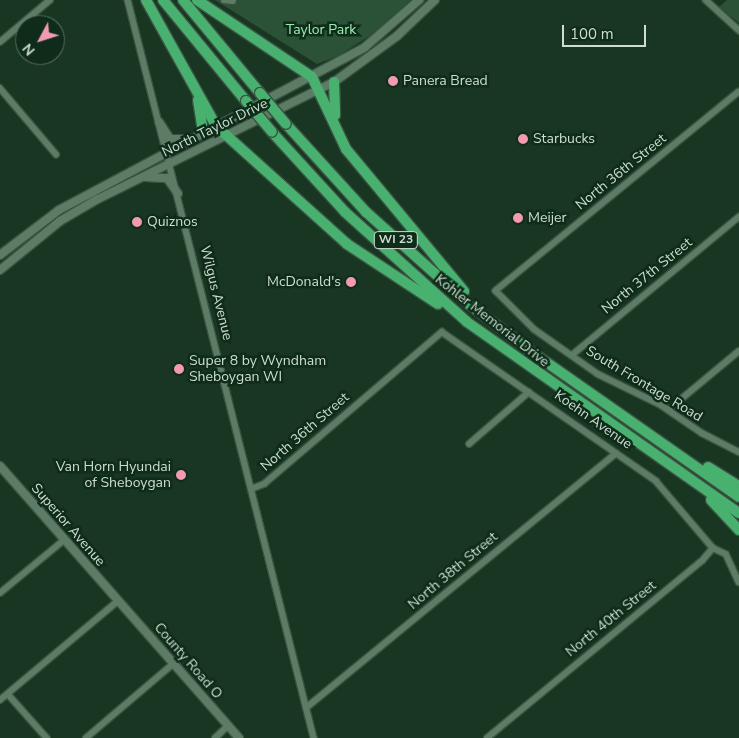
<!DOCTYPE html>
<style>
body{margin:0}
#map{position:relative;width:739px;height:738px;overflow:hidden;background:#193622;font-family:"Nunito Sans",sans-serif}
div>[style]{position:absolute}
.green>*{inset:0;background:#2b5137}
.roads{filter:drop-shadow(1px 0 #3a5342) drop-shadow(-1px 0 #3a5342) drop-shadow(0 1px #3a5342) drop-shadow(0 -1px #3a5342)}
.street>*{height:5.5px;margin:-2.75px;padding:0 2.75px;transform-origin:2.75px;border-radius:2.75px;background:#5d7c65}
.secondary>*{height:8px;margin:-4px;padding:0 4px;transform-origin:4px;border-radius:4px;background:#5d7c65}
.highway>*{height:10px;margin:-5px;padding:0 5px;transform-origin:5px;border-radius:5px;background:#49b16f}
.bridges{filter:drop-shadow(1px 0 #3a5342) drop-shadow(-1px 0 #3a5342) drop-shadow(0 1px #3a5342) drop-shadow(0 -1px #3a5342)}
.highway-bridge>*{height:10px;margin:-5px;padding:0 5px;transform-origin:5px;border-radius:5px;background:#49b16f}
.dots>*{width:14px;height:14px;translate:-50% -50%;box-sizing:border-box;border:2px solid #0e2c19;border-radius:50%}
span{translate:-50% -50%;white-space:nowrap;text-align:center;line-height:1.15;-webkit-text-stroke:5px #0e2c19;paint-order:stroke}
.shield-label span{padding:1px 4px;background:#0e2c19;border:1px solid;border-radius:4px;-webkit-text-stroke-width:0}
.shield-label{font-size:12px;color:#cdded1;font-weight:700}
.park-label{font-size:14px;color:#99eeb3}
.poi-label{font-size:14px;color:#cdded1}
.left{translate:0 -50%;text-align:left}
.right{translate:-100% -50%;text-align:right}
.street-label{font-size:14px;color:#cdded1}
.north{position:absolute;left:15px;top:15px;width:50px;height:50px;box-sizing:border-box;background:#0e2c19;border:1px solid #5a7363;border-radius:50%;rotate:230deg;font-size:14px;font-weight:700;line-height:20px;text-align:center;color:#cdded1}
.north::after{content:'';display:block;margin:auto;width:18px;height:22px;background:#f19ab1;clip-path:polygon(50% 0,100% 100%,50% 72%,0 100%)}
.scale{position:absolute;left:562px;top:25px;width:84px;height:22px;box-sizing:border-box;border:2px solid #cdded1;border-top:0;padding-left:6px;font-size:15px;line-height:18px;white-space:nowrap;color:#cdded1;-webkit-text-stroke:4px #0e2c19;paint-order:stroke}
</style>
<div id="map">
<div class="green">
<i style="clip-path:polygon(215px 0,411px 0,371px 35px,338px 56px,317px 64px)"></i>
<i style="clip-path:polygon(727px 0,739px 0,739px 23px,719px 7px)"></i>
</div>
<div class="roads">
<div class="street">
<i style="left:128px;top:0;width:761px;rotate:75.85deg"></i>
<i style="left:224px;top:0;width:9px;rotate:6deg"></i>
<i style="left:706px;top:0;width:45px;rotate:42.3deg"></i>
<i style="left:0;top:42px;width:65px;rotate:-40deg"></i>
<i style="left:0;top:88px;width:87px;rotate:49.7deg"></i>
<i style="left:739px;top:92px;width:314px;rotate:140.7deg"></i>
<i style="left:496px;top:291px;width:54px;rotate:45deg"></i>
<i style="left:534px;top:329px;width:78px;rotate:35.1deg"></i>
<i style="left:598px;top:374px;width:70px;rotate:26.2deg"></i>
<i style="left:661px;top:405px;width:50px;rotate:34.3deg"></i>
<i style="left:702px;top:433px;width:42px;rotate:27.2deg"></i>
<i style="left:572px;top:355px;width:217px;rotate:-39.6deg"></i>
<i style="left:668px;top:410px;width:92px;rotate:-39.7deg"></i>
<i style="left:469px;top:444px;width:79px;rotate:-40.9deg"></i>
<i style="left:251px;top:489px;width:14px;rotate:-21deg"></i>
<i style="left:264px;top:484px;width:234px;rotate:-40.5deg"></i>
<i style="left:442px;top:332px;width:261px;rotate:34.8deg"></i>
<i style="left:656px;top:481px;width:88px;rotate:49.6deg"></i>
<i style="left:713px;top:548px;width:14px;rotate:25deg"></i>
<i style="left:726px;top:554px;width:31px;rotate:65deg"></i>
<i style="left:0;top:593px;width:83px;rotate:-39.6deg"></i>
<i style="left:8px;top:694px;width:59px;rotate:48.4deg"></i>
<i style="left:0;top:700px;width:154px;rotate:-40deg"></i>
<i style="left:306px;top:708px;width:401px;rotate:-39.4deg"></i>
<i style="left:86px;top:738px;width:114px;rotate:-40.4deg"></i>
<i style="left:215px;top:738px;width:18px;rotate:-43deg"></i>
<i style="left:487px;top:738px;width:278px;rotate:-39.5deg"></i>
<i style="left:702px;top:561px;width:17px;rotate:-50deg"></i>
</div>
<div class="secondary">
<i style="left:159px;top:122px;width:20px;rotate:57deg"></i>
<i style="left:170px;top:139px;width:16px"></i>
<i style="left:145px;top:177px;width:22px;rotate:3deg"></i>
<i style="left:167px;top:178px;width:19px;rotate:55deg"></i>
<i style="left:0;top:255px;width:74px;rotate:-37.3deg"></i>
<i style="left:59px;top:210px;width:347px;rotate:-28deg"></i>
<i style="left:365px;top:47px;width:72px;rotate:-41deg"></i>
<i style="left:0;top:270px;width:77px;rotate:-39.2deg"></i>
<i style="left:60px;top:221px;width:42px;rotate:-30.3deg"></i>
<i style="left:96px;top:200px;width:266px;rotate:-26.4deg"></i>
<i style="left:334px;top:82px;width:78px;rotate:-36.1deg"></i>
<i style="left:397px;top:36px;width:52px;rotate:-43.5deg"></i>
<i style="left:0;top:466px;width:362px;rotate:48.7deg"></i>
</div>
<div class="highway">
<i style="left:146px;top:0;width:144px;rotate:60.9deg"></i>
<i style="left:216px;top:126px;width:176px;rotate:42deg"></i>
<i style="left:347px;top:244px;width:109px;rotate:33.4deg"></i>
<i style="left:163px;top:0;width:131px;rotate:50.6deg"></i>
<i style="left:183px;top:0;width:121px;rotate:50.4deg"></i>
<i style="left:197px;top:0;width:138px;rotate:33.8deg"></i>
<i style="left:312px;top:77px;width:80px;rotate:64.7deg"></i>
<i style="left:346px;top:149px;width:185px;rotate:50.3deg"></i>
<i style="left:334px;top:82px;width:33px;rotate:88deg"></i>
<i style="left:198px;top:100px;width:33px;rotate:81deg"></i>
<i style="left:286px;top:124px;width:119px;rotate:47.7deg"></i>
<i style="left:366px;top:212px;width:140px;rotate:41.8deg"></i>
<i style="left:470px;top:305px;width:74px;rotate:37.3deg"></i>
<i style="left:529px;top:350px;width:256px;rotate:35deg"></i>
<i style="left:272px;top:132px;width:108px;rotate:47.6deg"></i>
<i style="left:345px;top:212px;width:164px;rotate:42deg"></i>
<i style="left:467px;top:322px;width:332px;rotate:35.1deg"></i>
<i style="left:708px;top:467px;width:36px;rotate:32deg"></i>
<i style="left:711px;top:500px;width:41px;rotate:47deg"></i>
</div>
</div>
<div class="bridges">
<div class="highway-bridge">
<i style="left:260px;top:93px;width:40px;rotate:50deg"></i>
<i style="left:246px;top:101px;width:40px;rotate:50deg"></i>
</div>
</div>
<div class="dots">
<i style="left:393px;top:81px;background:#f19ab1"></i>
<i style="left:523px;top:139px;background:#f19ab1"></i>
<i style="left:518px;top:218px;background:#f19ab1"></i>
<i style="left:137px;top:222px;background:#f19ab1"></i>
<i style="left:351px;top:282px;background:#f19ab1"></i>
<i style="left:179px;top:369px;background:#f19ab1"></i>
<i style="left:181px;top:475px;background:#f19ab1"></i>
</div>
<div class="shield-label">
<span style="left:396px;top:240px">WI 23</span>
</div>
<div class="park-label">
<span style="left:321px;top:30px">Taylor Park</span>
</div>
<div class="poi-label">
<span class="left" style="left:403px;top:81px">Panera Bread</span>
<span class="left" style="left:533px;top:139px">Starbucks</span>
<span class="left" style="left:528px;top:218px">Meijer</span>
<span class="left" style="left:147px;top:222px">Quiznos</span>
<span class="right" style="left:341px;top:282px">McDonald's</span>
<span class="left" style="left:189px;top:369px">Super 8 by Wyndham<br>Sheboygan WI</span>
<span class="right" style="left:171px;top:475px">Van Horn Hyundai<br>of Sheboygan</span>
</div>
<div class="street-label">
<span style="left:215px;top:128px;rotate:-26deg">North Taylor Drive</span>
<span style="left:621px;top:172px;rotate:-39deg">North 36th Street</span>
<span style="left:647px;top:276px;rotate:-39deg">North 37th Street</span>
<span style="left:216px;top:293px;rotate:76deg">Wilgus Avenue</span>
<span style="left:492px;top:321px;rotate:38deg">Kohler Memorial Drive</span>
<span style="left:644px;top:384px;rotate:31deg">South Frontage Road</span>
<span style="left:593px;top:420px;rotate:35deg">Koehn Avenue</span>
<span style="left:305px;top:432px;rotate:-41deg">North 36th Street</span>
<span style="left:68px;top:525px;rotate:49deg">Superior Avenue</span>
<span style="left:453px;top:571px;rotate:-40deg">North 38th Street</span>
<span style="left:611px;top:619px;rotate:-39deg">North 40th Street</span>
<span style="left:188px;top:661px;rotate:49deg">County Road O</span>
</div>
<div class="north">N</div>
<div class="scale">100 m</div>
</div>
